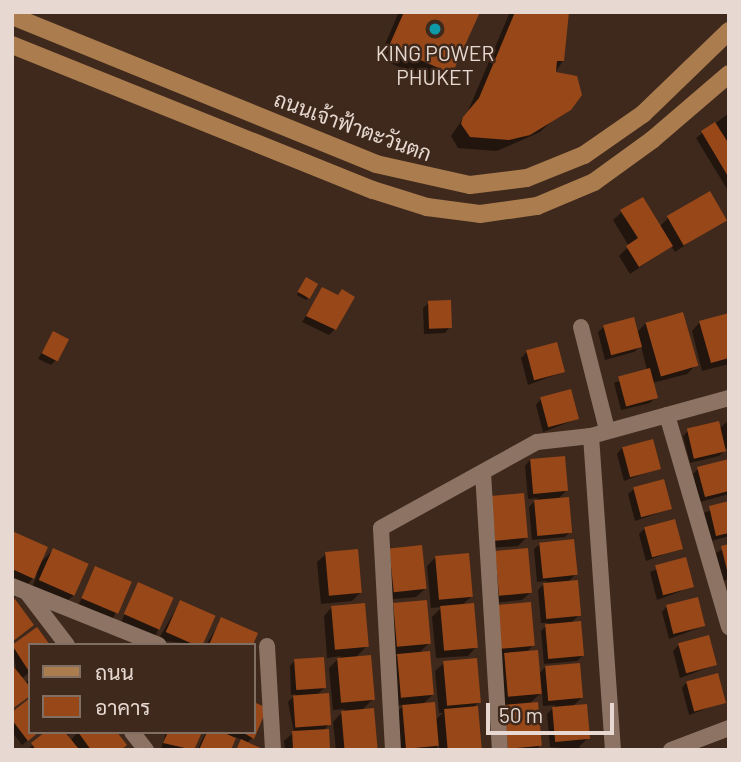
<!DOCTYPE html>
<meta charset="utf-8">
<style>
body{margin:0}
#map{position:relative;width:741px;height:762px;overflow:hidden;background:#3e291c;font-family:Barlow,Sarabun,sans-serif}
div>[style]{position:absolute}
.shadow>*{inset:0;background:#0007;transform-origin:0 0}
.building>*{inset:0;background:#984718;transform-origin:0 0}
.street>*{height:16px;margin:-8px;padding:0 8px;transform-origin:8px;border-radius:8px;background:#8c7364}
.secondary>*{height:18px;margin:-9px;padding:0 9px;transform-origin:9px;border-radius:9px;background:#ab7c4e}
.dots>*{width:19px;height:19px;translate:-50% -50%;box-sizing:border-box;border:4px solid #3e291c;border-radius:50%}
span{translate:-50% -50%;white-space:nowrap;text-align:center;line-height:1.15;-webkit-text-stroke:5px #3e291c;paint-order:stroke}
.poi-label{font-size:21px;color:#e7d9d1}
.street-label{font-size:21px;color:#e7d9d1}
.frame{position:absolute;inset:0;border:14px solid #e7d9d1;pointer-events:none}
.legend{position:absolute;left:28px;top:643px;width:228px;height:91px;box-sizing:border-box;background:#3e291c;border:2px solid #826f64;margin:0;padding:9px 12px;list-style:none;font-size:21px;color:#e7d9d1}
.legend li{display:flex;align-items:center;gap:14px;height:35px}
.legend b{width:35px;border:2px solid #826f64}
.scale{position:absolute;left:486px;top:703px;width:128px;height:32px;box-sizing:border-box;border:4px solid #e7d9d1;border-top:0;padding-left:9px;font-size:21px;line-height:24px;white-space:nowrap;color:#e7d9d1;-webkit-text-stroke:5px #3e291c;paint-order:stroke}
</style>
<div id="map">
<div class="shadow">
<i style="clip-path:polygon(399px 12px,478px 12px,451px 73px,439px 85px,379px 58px)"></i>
<i style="clip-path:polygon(510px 12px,567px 12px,563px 61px,554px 74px,568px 106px,540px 132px,497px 151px,458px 148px,451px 136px,468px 111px)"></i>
<i style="clip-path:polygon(729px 113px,729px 188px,727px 189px,696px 138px)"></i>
<i style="clip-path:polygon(622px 212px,659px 227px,668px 218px,725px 219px,675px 252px,671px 246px,630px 274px,619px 256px,629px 246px,613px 220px)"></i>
<i style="clip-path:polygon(304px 281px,308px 298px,306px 300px,297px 295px)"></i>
<i style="clip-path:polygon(323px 289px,335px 329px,329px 335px,302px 322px)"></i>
<i style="clip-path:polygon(429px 303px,450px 327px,445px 333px,424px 334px,423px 308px)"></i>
<i style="clip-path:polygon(729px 315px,729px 364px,702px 371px,692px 331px,700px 322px)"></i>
<i style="clip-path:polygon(646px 323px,696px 365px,687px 374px,652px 383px,656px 397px,650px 403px,621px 410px,614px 383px,647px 370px,641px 346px,634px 352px,605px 360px,598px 332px,604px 327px,636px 333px)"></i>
<i style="clip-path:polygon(53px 333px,56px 360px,51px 365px,38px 359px)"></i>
<i style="clip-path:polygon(527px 352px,563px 372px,528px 385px,521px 358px)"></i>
<i style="clip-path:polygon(541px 399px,577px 419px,543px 432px,536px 405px)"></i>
<i style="clip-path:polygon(729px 420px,729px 454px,727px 448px,719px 456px,690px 463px,683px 436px,688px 431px,719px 429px)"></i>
<i style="clip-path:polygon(622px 448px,659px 468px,624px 481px,617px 454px)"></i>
<i style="clip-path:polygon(530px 460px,566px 491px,557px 500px,570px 532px,565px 537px,532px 540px,529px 507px,538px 498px,528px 499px,525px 466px)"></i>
<i style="clip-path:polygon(729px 467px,729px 494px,700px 502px,693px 474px,698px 469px)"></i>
<i style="clip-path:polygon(634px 489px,670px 509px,635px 521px,628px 494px)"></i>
<i style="clip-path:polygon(729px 503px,729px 536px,711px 541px,704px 513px)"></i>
<i style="clip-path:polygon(483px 507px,527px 537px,518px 546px,487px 548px)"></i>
<i style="clip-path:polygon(645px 528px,681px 548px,646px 561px,639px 534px)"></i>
<i style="clip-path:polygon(12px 533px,40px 563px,53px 550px,74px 595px,65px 603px,31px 589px,38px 573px,25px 587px,12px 581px)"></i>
<i style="clip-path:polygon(540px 544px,576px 574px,567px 583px,579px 615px,571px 623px,582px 656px,577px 661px,544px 664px,541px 631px,549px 623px,541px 623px,538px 590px,547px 581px,537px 582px,534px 549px)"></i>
<i style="clip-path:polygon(729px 546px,729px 579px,723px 581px,716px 553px)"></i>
<i style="clip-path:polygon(326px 554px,360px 593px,352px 601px,321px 604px,317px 562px)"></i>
<i style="clip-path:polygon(436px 557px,471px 597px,461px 606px,476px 647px,468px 656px,436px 658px,432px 617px,442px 607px,431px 608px,427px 566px)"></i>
<i style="clip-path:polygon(381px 558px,425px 589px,416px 597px,385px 600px)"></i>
<i style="clip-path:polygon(684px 559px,692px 587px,657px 600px,650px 572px)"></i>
<i style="clip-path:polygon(487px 561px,531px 592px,522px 600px,491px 603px)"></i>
<i style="left:95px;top:568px;width:37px;height:44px;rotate:24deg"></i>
<i style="left:138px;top:584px;width:37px;height:44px;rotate:24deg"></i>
<i style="clip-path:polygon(180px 602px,214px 617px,202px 645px,158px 640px)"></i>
<i style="clip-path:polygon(394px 604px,429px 643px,419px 653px,433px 694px,422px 705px,435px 720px,443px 713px,439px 713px,435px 671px,444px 663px,479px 702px,472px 708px,480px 750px,439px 750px,439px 745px,434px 750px,397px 750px,394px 715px,404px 705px,393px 706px,389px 664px,399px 654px,389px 655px,386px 613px)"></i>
<i style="clip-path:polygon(667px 606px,704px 626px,669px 639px,662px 612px)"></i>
<i style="clip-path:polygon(332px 607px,367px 646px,355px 658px,373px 699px,361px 711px,376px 750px,336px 750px,333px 722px,345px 709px,333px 710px,329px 668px,341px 656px,327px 658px,324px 616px)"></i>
<i style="clip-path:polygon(490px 615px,533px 645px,526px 653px,538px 675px,545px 667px,581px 698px,572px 707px,588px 738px,579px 747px,586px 750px,550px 747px,547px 714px,556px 705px,543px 706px,542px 692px,529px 704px,540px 745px,536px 750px,500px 750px,496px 663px,503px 656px,493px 656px)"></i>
<i style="clip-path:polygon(222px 619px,251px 645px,206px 645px)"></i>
<i style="clip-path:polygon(36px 629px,30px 645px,30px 672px,21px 679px,25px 683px,30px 678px,30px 694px,12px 709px,12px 670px,16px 667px,12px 647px)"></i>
<i style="clip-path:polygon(679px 645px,715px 665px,680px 678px,673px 651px)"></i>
<i style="clip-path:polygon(295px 660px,324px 688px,316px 696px,329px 724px,323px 731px,328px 750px,285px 750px,284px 741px,294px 732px,288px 702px,296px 694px,291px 695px,290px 666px)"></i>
<i style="clip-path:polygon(687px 682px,724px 702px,689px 715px,682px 688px)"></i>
<i style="clip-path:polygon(254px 704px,265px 709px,253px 737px,246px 744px,260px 750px,235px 750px,243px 740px,235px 737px,229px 750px,197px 750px,206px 732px,254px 732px)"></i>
<i style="clip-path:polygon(12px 714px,30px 732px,38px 732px,22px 745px,12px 732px)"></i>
<i style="clip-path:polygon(48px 732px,68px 732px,70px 741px,78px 732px,120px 750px,27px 750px)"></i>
<i style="clip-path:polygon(166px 732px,200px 732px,192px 750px,161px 750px)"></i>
</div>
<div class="building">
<i style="clip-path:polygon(404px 12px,480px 12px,452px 74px,389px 46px)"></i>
<i style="clip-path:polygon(515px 12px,569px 12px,564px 61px,557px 61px,556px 72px,577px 76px,582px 95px,571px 110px,530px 135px,509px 140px,470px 137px,461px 124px,463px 117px,479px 98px)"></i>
<i style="clip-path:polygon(715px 122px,729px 144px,729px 178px,701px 131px)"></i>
<i style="left:710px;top:191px;width:34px;height:50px;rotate:60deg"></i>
<i style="clip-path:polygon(643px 197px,673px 246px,639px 267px,626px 246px,638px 238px,620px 210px)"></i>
<i style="left:306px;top:277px;width:14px;height:17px;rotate:30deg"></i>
<i style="clip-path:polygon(322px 287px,338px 295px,342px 289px,355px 297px,336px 330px,306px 316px)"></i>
<i style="left:451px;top:300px;width:28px;height:23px;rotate:88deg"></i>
<i style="left:683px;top:312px;width:56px;height:39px;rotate:74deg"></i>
<i style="clip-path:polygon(729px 313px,729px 358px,711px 363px,699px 321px)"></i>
<i style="left:634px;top:317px;width:31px;height:32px;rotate:75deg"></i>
<i style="left:53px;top:331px;width:18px;height:25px;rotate:27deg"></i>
<i style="left:557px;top:342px;width:31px;height:32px;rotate:75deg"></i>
<i style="left:650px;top:368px;width:31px;height:33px;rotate:75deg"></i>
<i style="left:571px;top:389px;width:31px;height:32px;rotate:75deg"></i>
<i style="left:719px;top:421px;width:31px;height:33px;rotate:77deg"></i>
<i style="left:653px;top:439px;width:31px;height:32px;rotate:75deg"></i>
<i style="left:565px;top:456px;width:35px;height:35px;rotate:85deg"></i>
<i style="clip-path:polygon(729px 459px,729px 491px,705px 497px,697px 467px)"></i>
<i style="left:664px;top:479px;width:31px;height:32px;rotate:75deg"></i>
<i style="left:524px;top:493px;width:45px;height:33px;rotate:85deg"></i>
<i style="left:569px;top:497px;width:36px;height:35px;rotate:85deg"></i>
<i style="clip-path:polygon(729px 501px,729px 533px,716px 536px,709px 506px)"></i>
<i style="left:675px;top:519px;width:31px;height:32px;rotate:75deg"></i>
<i style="clip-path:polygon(12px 531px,48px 547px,34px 579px,12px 569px)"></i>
<i style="left:574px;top:539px;width:36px;height:35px;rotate:84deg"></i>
<i style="clip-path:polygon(729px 544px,729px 574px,728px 574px,721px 546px)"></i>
<i style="left:422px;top:545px;width:44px;height:33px;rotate:84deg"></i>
<i style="left:53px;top:548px;width:39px;height:35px;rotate:24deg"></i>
<i style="left:528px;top:548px;width:45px;height:33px;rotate:85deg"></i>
<i style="left:358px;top:549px;width:44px;height:33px;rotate:85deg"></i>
<i style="left:469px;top:553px;width:44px;height:34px;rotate:85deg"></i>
<i style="left:686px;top:557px;width:31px;height:32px;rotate:75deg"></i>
<i style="left:95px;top:566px;width:40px;height:35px;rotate:23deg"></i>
<i style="left:578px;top:580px;width:36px;height:35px;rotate:85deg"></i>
<i style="left:138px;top:582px;width:39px;height:35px;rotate:24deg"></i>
<i style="left:698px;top:597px;width:30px;height:33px;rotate:76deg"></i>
<i style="clip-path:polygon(15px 599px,34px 625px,12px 642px,12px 601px)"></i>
<i style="left:180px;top:600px;width:39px;height:35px;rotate:24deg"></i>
<i style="left:427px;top:600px;width:44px;height:34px;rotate:85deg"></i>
<i style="left:531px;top:602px;width:44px;height:34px;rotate:85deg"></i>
<i style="left:365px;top:603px;width:44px;height:34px;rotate:85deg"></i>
<i style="left:474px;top:603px;width:45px;height:34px;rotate:85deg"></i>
<i style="clip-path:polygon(221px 617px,258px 633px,253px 645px,209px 645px)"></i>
<i style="left:581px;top:621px;width:35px;height:36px;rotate:85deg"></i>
<i style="clip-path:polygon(37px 627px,50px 645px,30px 645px,30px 673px,12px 645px)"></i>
<i style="left:709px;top:635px;width:31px;height:32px;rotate:75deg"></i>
<i style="left:538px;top:650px;width:44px;height:34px;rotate:85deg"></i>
<i style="left:430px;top:651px;width:44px;height:33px;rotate:85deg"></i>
<i style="left:371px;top:655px;width:45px;height:34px;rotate:85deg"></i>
<i style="left:324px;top:657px;width:31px;height:30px;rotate:86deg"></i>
<i style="left:477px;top:658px;width:45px;height:34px;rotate:85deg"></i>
<i style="left:580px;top:663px;width:35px;height:35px;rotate:85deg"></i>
<i style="clip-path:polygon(14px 667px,30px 687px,30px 696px,12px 709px)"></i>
<i style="left:718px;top:673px;width:31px;height:33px;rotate:75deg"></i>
<i style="left:329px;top:693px;width:32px;height:36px;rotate:86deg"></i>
<i style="clip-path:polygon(30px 698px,30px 732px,39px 732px,28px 741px,12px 720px,12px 712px)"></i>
<i style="clip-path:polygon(254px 702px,267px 708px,254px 739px,242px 732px,254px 732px)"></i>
<i style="left:435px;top:702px;width:44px;height:33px;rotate:85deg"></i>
<i style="left:538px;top:702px;width:44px;height:34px;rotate:85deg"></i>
<i style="left:587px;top:704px;width:35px;height:35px;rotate:85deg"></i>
<i style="left:478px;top:706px;width:44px;height:34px;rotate:85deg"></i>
<i style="left:374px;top:708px;width:42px;height:33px;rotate:85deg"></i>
<i style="left:329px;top:729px;width:21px;height:37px;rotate:87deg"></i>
<i style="clip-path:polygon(45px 732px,65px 732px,78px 748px,36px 750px,31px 743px)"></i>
<i style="clip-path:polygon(78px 732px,117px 732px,127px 745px,121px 750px,91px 750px)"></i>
<i style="clip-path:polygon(168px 732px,202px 732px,194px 750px,163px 743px)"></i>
<i style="clip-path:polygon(207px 732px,222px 732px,236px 738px,231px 750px,199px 750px)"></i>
<i style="clip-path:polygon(241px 739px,265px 750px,236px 750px)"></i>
</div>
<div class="street">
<i style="left:581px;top:327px;width:106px;rotate:75.8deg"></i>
<i style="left:667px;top:415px;width:221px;rotate:73.7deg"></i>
<i style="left:591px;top:436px;width:315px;rotate:86deg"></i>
<i style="left:483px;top:473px;width:278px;rotate:86.5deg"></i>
<i style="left:12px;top:586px;width:158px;rotate:21.9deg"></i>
<i style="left:28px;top:594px;width:64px;rotate:52.6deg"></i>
<i style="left:267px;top:646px;width:104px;rotate:86.7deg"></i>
<i style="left:132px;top:732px;width:23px;rotate:52deg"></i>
<i style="left:393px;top:750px;width:222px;rotate:-93.1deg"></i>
<i style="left:381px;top:528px;width:178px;rotate:-28.9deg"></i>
<i style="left:537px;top:442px;width:54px;rotate:-6.3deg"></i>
<i style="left:591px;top:436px;width:143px;rotate:-15.4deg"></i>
<i style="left:671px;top:750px;width:62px;rotate:-20.8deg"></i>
</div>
<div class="secondary">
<i style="left:12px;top:16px;width:393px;rotate:22.1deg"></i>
<i style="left:376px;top:164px;width:96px;rotate:12.6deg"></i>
<i style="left:470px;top:185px;width:57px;rotate:-7deg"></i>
<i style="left:527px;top:178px;width:61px;rotate:-22deg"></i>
<i style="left:584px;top:155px;width:72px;rotate:-34.8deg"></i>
<i style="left:643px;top:114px;width:120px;rotate:-44deg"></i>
<i style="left:12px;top:45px;width:389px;rotate:21.9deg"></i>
<i style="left:373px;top:190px;width:57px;rotate:17.5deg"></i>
<i style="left:427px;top:207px;width:53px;rotate:7.5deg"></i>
<i style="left:480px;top:214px;width:58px;rotate:-8deg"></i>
<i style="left:537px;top:206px;width:62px;rotate:-22.8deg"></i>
<i style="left:594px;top:182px;width:72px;rotate:-35.9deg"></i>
<i style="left:652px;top:140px;width:101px;rotate:-40.6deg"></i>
</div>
<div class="dots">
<i style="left:435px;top:29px;background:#0f9aa8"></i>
</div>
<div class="poi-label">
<span style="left:435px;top:65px">KING POWER<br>PHUKET</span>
</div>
<div class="street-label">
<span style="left:353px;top:126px;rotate:20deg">ถนนเจ้าฟ้าตะวันตก</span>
</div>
<div class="frame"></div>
<ul class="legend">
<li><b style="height:9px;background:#ab7c4e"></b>ถนน</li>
<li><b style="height:19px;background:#984718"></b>อาคาร</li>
</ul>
<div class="scale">50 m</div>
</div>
